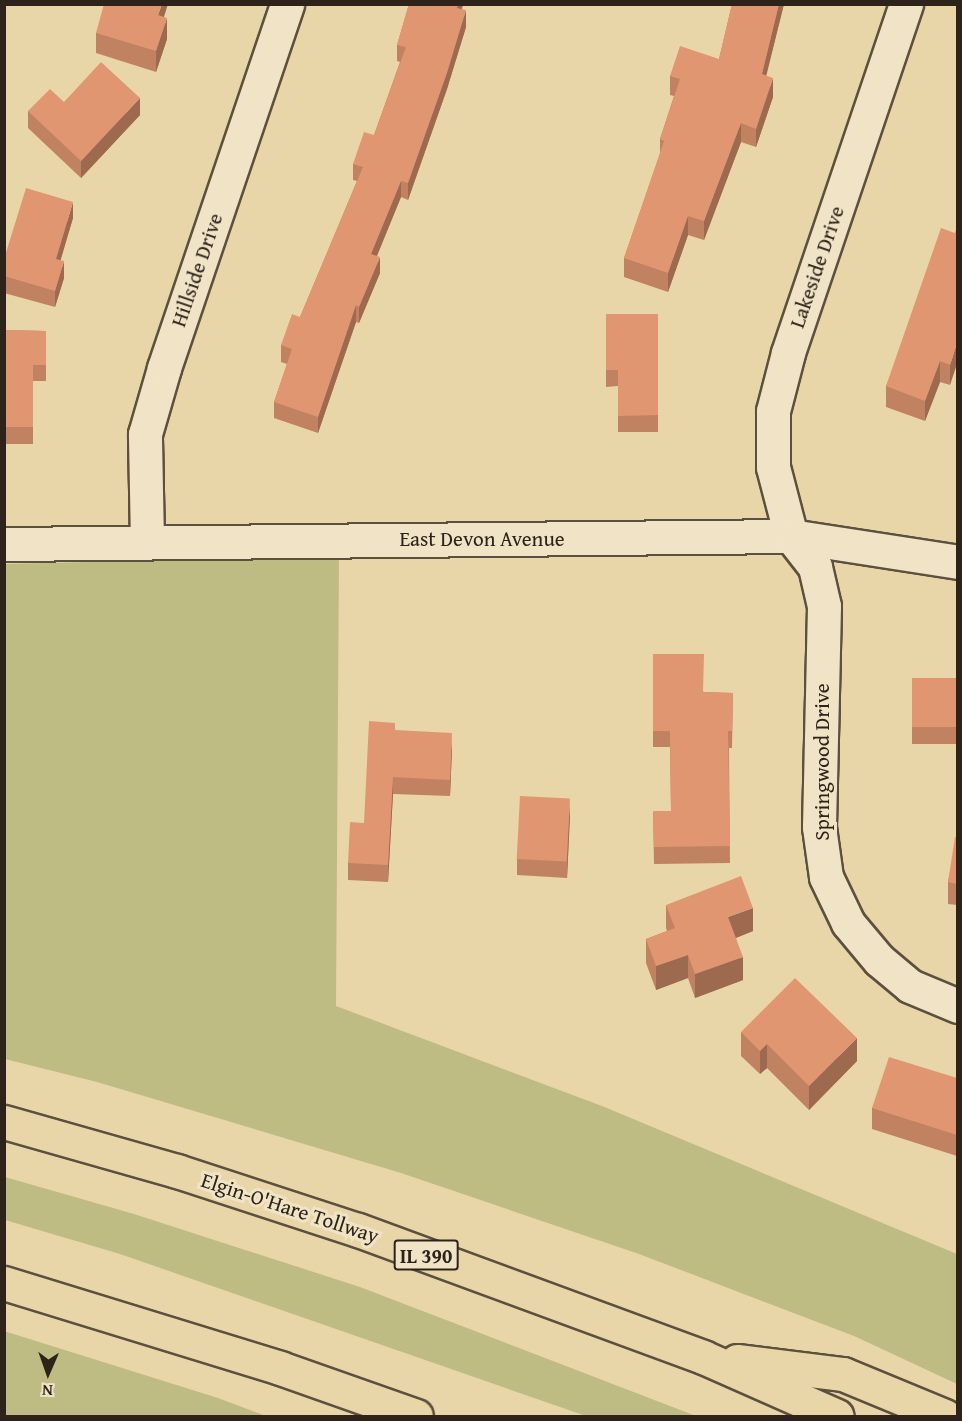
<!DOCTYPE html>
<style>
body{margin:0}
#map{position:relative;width:962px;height:1421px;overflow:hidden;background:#e9d6a8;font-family:"Gentium Book Plus",serif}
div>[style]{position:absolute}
.green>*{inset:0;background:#bebc83}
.roads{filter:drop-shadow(2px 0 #5c503e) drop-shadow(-2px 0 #5c503e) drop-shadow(0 2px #5c503e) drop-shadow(0 -2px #5c503e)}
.street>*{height:33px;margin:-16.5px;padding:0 16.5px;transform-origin:16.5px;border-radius:16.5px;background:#f1e4c6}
.highway>*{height:33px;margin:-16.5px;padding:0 16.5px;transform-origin:16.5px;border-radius:16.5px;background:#e9d6a8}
.wall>*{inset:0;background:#c18261;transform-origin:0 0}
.shaded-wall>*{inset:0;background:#9d6a4f}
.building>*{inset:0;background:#e09771;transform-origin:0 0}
span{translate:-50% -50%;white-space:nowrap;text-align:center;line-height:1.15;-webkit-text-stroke:6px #f1e4c6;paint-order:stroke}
.shield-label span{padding:2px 4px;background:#f1e4c6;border:2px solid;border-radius:4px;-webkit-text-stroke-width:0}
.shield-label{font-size:20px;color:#2d231b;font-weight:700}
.street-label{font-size:21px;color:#2d231b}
.frame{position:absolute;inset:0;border:6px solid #2d231b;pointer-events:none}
.north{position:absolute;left:18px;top:1343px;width:60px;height:60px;-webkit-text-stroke:4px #f1e4c6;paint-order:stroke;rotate:182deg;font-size:16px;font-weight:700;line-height:24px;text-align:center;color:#2d231b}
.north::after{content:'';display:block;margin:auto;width:21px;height:27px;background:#2d231b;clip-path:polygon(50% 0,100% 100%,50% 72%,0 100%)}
</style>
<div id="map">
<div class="green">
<i style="clip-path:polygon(339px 556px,336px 1006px,602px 1106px,957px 1254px,957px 1384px,854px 1336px,639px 1254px,401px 1173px,97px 1082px,5px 1059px,5px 564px)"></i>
<i style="clip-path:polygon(5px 1177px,134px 1214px,360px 1287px,696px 1416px,586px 1416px,120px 1254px,5px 1220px)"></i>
<i style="clip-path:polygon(4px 1331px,218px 1398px,266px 1416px,5px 1416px)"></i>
</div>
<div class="roads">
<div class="street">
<i style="left:906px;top:4px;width:368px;rotate:108.7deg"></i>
<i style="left:788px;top:353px;width:60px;rotate:104.5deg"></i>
<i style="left:773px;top:411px;width:56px;rotate:90deg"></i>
<i style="left:773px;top:467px;width:71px;rotate:75.4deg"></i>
<i style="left:791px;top:536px;width:39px;rotate:52deg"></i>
<i style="left:815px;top:567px;width:40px;rotate:77deg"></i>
<i style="left:824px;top:606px;width:221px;rotate:91.3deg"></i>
<i style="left:819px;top:827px;width:50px;rotate:82deg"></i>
<i style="left:826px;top:877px;width:51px;rotate:64.4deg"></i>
<i style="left:848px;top:923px;width:48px;rotate:50deg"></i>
<i style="left:879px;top:960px;width:40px;rotate:40deg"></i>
<i style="left:910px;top:986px;width:52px;rotate:22.6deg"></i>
<i style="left:147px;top:542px;width:108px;rotate:-91.1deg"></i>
<i style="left:145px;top:434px;width:69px;rotate:-73.9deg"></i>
<i style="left:164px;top:368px;width:384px;rotate:-71.3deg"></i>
<i style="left:4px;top:544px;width:787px;rotate:-0.58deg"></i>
<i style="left:791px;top:536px;width:169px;rotate:8.8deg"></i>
</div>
<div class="highway">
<i style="left:4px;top:1122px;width:180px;rotate:15.8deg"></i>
<i style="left:177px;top:1171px;width:190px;rotate:18.1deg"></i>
<i style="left:358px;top:1230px;width:368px;rotate:20.2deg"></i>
<i style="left:703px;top:1357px;width:146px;rotate:23.8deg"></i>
<i style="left:4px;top:1283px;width:289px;rotate:17.1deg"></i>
<i style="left:280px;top:1368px;width:144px;rotate:19.4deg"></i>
<i style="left:737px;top:1361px;width:107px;rotate:7deg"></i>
<i style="left:843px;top:1374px;width:110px;rotate:22.4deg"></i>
</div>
</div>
<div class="wall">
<i style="clip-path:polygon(409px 4px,463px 4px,462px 9px,466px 27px,447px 89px,408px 200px,401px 197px,377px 256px,380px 273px,359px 323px,356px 322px,318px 433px,274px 418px,274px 402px,287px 364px,281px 362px,281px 345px,300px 317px,357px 181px,353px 180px,353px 164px,374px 135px,400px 62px,397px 61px,397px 45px)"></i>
<i style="clip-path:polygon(732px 4px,784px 4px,766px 75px,773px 97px,756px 147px,741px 142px,704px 240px,688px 235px,668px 292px,624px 277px,624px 258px,660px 154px,660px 139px,674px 96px,670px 95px,670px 76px,719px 59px)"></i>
<i style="clip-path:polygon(164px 17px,167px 39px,156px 72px,96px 53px,96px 33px)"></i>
<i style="clip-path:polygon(64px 102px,140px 115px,81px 178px,28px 128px,28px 111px)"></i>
<i style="clip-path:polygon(73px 218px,60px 260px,64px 278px,55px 307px,4px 293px,4px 259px)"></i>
<i style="clip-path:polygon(955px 233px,950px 385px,940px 382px,925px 421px,886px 407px,886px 386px)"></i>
<i style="clip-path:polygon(606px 314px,658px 314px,658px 432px,618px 432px,618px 386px,606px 387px)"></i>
<i style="clip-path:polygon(4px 330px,46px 331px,46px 381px,33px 381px,33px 444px,4px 444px)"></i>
<i style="clip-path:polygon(653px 654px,704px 692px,733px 693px,732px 748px,729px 748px,730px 863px,654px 864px,653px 811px,671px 811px,670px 747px,653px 747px)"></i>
<i style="left:957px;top:678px;width:66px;height:45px;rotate:90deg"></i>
<i style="clip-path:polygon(395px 730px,452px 749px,450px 796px,393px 794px,388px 882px,348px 880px,348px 863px,364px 823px)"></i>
<i style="clip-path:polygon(570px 815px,567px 878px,517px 875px,517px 859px)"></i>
<i style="clip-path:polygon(957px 838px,957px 905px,948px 904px,948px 882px)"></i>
<i style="clip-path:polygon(666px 905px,753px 931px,736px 938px,743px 980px,695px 998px,688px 978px,656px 990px,646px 963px,646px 939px,667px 931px,666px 928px)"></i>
<i style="clip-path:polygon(741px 1032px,857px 1061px,809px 1110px,767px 1068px,760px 1074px,741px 1056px)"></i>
<i style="clip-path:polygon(957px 1078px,957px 1156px,872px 1129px,872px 1108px)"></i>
</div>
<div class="shaded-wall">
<i style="clip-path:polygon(162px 4px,168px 4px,158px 36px,158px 15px)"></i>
<i style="clip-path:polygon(458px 4px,463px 4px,457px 24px,457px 8px)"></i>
<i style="clip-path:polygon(779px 4px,784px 4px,762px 93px,762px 74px)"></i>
<i style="clip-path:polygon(466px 10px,466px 27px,447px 89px,408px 200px,408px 183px)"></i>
<i style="clip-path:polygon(167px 18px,167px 39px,156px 72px,156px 51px)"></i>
<i style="clip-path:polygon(773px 78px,773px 97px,756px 147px,756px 129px)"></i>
<i style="clip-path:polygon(140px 98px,140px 115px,81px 178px,81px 161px)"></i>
<i style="clip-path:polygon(741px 123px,741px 142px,704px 240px,704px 221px)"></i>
<i style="clip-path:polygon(401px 181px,401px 197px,371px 270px,371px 254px)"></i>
<i style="clip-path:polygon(73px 202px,73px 218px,56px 276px,56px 259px)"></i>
<i style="clip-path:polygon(688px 216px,688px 235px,668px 292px,668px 273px)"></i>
<i style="clip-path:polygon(380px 257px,380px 273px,359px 323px,359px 307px)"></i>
<i style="clip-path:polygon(64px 261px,64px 278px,55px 307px,55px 291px)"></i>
<i style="clip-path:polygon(356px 305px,356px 322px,318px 433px,318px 417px)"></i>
<i style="clip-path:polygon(957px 343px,957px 364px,950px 385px,950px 365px)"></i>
<i style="clip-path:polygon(940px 361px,940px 382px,925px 421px,925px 401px)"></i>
<i style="clip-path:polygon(452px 733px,452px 749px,450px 796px,450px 780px)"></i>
<i style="clip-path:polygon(393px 777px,393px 794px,388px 882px,388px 865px)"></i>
<i style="clip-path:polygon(570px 799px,570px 815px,567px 878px,567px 861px)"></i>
<i style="clip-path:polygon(753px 908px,753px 931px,728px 941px,728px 917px)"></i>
<i style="clip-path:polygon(688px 955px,688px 978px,656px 990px,656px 966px)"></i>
<i style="clip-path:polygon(743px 957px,743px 980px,695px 998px,695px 974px)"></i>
<i style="clip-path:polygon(857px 1038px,857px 1061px,809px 1110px,809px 1086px)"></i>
<i style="clip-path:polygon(767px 1044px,767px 1068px,760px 1074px,760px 1051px)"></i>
</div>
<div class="building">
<i style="clip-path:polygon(104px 4px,162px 4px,158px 15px,167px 18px,156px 51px,96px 33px)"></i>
<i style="clip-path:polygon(409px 4px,458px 4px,457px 8px,466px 10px,447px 73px,408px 183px,401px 181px,371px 254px,380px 257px,359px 307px,356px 305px,318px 417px,274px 402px,292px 349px,281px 345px,292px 314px,300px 317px,363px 167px,353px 164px,364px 132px,374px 135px,406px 47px,397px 45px)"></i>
<i style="clip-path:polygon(732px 4px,779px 4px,762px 74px,773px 78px,756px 129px,741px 123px,704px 221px,688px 216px,668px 273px,624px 258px,664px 141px,660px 139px,680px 79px,670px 76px,680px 46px,719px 59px)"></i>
<i style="clip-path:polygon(101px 62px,140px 98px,81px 161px,28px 111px,50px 89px,64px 102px)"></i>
<i style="clip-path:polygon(26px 188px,73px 202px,56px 259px,64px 261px,55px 291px,4px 276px,4px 259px)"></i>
<i style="clip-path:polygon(957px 226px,957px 343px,950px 365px,940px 361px,925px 401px,886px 386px,941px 228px,955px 233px)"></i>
<i style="clip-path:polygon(606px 314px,658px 314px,658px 415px,618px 416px,618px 370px,606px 370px)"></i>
<i style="clip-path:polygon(4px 330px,46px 331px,46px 365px,33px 365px,33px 427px,4px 427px)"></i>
<i style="clip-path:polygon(653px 654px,704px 654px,703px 692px,733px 693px,732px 731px,728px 731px,730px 846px,654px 847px,653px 811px,671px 811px,670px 731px,653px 731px)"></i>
<i style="left:957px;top:678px;width:49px;height:45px;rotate:90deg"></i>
<i style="clip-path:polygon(369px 721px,395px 723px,395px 730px,452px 733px,450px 780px,393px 777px,388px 865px,348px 863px,350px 822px,364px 823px)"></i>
<i style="left:520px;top:796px;width:50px;height:63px;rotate:3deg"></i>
<i style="clip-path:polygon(955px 837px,957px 838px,957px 884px,948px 882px)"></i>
<i style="clip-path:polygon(741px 876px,753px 908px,728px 917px,743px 957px,695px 974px,688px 955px,656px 966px,646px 939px,675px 928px,666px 905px)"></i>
<i style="clip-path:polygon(795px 978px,857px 1038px,809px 1086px,767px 1044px,760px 1051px,741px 1032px)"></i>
<i style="clip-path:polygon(889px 1057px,957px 1078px,957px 1135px,872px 1108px)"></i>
</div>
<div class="shield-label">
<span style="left:426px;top:1255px">IL 390</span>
</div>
<div class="street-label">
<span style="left:817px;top:267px;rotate:-71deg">Lakeside Drive</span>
<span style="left:197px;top:270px;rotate:-71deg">Hillside Drive</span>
<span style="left:482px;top:539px">East Devon Avenue</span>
<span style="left:822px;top:762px;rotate:-90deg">Springwood Drive</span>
<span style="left:290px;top:1208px;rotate:18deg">Elgin-O'Hare Tollway</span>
</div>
<div class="frame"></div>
<div class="north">N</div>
</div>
